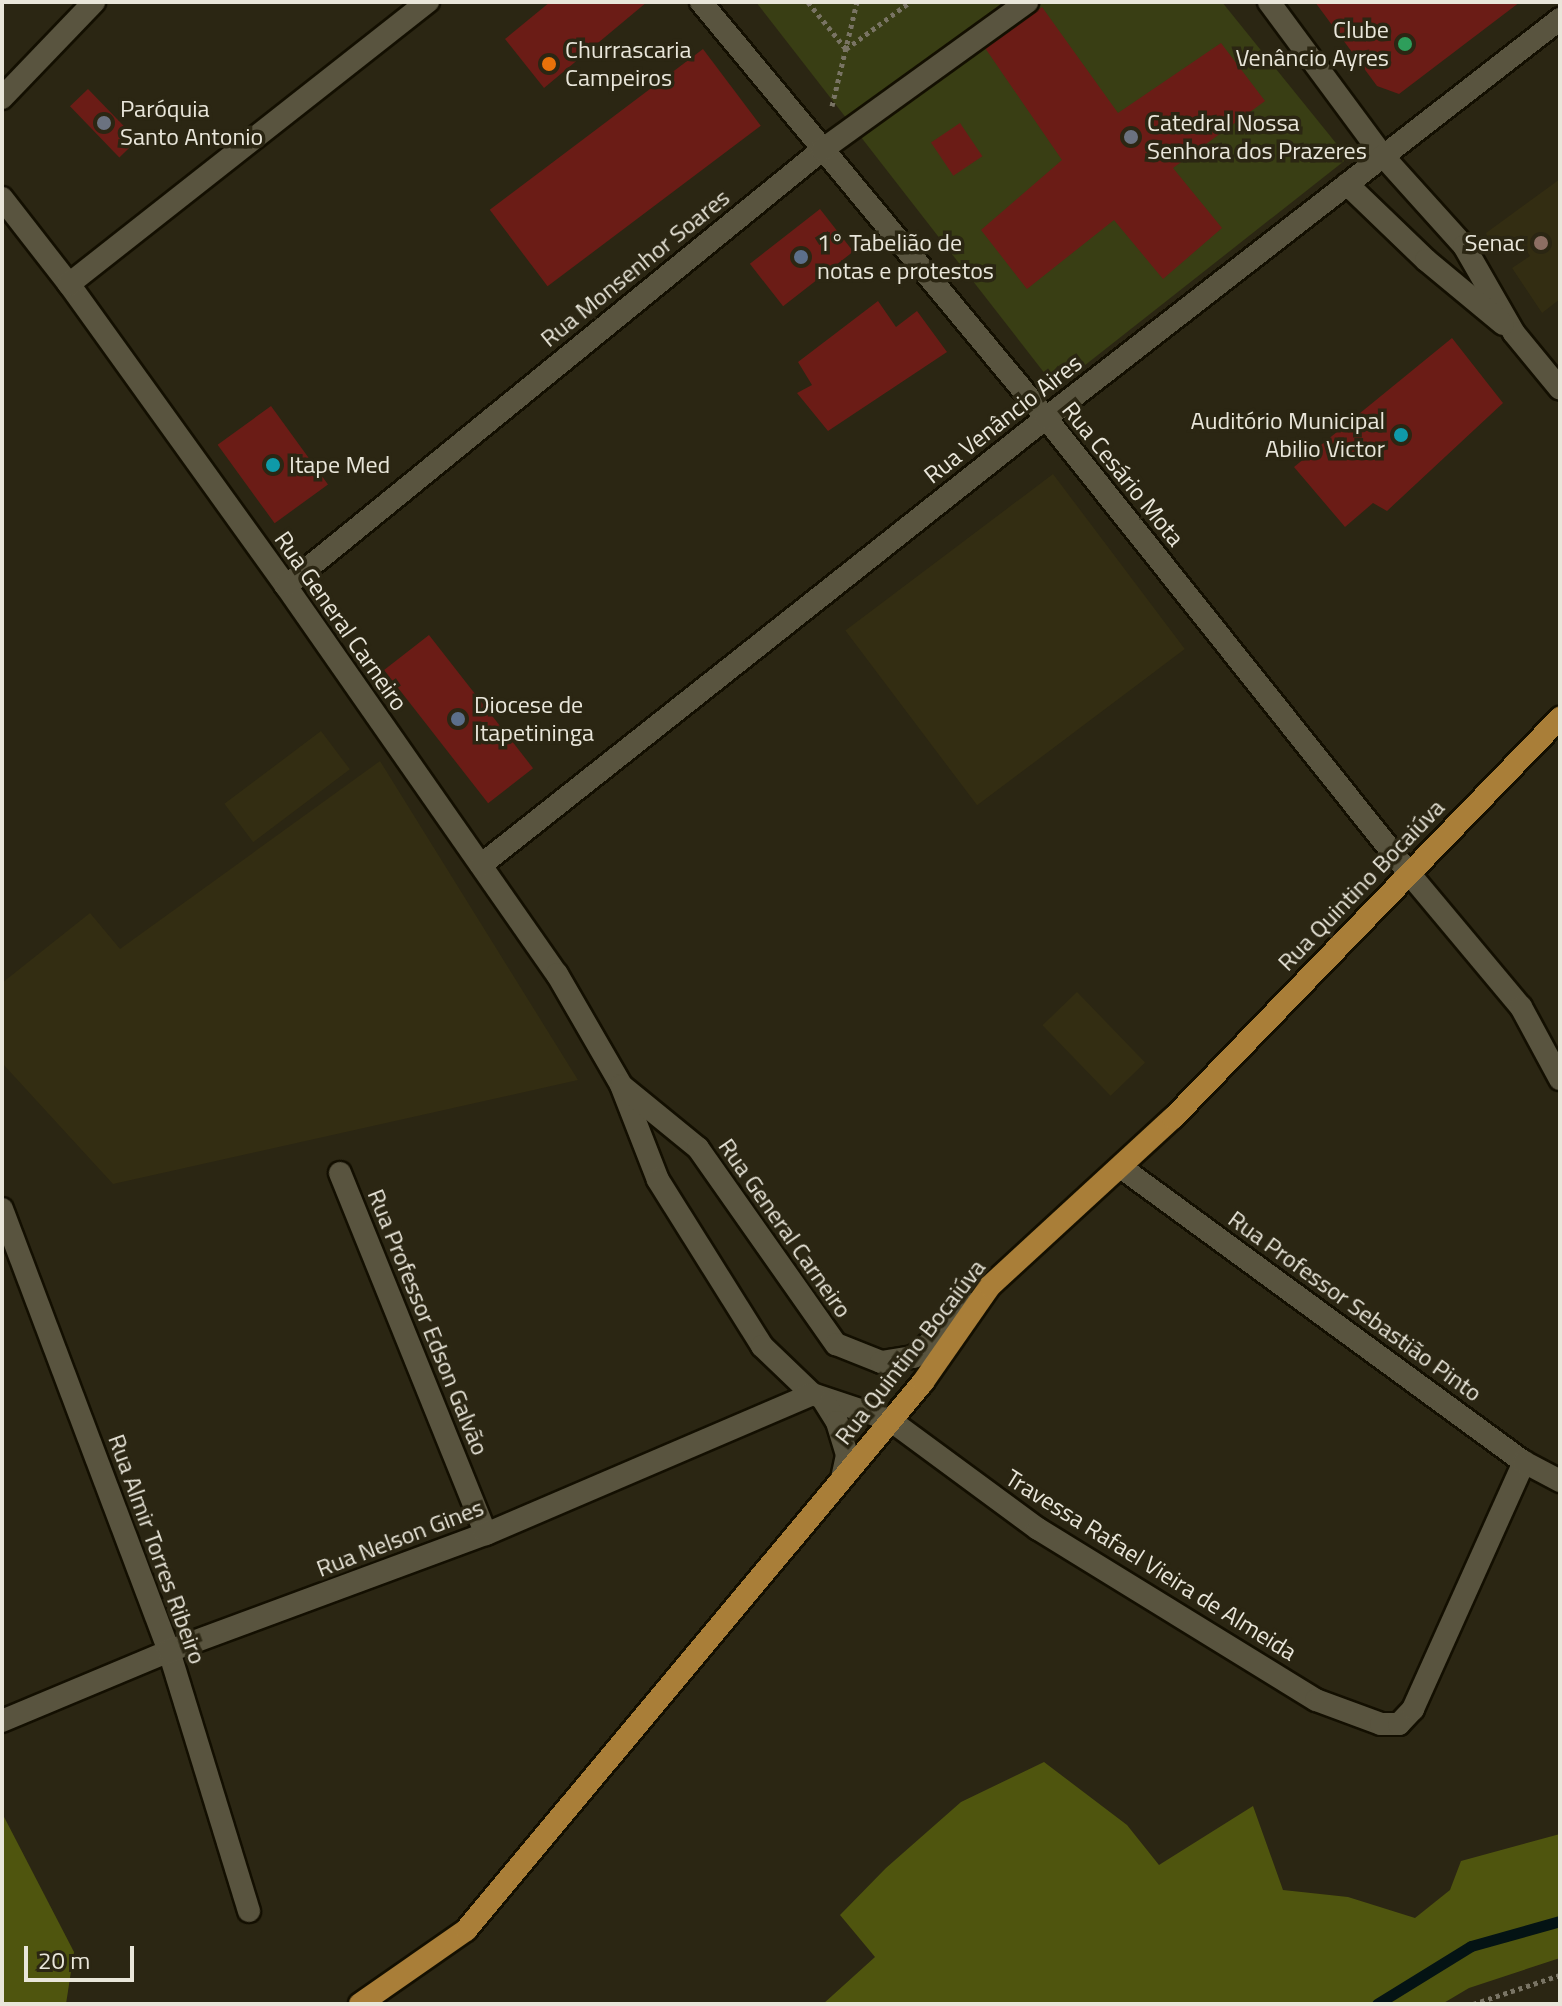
<!DOCTYPE html>
<meta charset="utf-8">
<style>
body{margin:0}
#map{position:relative;width:1562px;height:2006px;overflow:hidden;background:#2b2613;font-family:"Titillium Web",sans-serif}
div>[style]{position:absolute}
.built>*{inset:0;background:#332d12;transform-origin:0 0}
.green>*{inset:0;background:#393e14}
.forest>*{inset:0;background:#4f550e}
.stream>*{height:11px;margin:-5.5px;padding:0 5.5px;transform-origin:5.5px;border-radius:5.5px;background:#041314}
.building>*{inset:0;background:#6b1c16;transform-origin:0 0}
.path>*{height:5px;margin-top:-2.5px;transform-origin:0;background:repeating-linear-gradient(90deg,#797464 0 4px,transparent 0 8px)}
.roads{filter:drop-shadow(2px 0 #130f01) drop-shadow(-2px 0 #130f01) drop-shadow(0 2px #130f01) drop-shadow(0 -2px #130f01)}
.minor>*{height:22px;margin:-11px;padding:0 11px;transform-origin:11px;border-radius:11px;background:#59543f}
.secondary>*{height:22px;margin:-11px;padding:0 11px;transform-origin:11px;border-radius:11px;background:#59543f}
.primary>*{height:22px;margin:-11px;padding:0 11px;transform-origin:11px;border-radius:11px;background:#a97e38}
.dots>*{width:22px;height:22px;translate:-50% -50%;box-sizing:border-box;border:4px solid #2b2613;border-radius:50%}
span{translate:-50% -50%;white-space:nowrap;text-align:center;line-height:1.15;-webkit-text-stroke:7px #2b2613;paint-order:stroke}
.poi-label{font-size:24px;color:#e9e6da}
.right{translate:-100% -50%;text-align:right}
.left{translate:0 -50%;text-align:left}
.street-label{font-size:24px;color:#e9e6da}
.frame{position:absolute;inset:0;border:4px solid #e9e6da;pointer-events:none}
.scale{position:absolute;left:24px;top:1946px;width:110px;height:36px;box-sizing:border-box;border:4px solid #e9e6da;border-top:0;padding-left:10px;font-size:24px;line-height:28px;white-space:nowrap;color:#e9e6da;-webkit-text-stroke:6px #2b2613;paint-order:stroke}
</style>
<div id="map">
<div class="built">
<i style="clip-path:polygon(1560px 179px,1560px 299px,1542px 313px,1512px 268px,1530px 256px,1517px 236px,1493px 251px,1486px 233px)"></i>
<i style="left:1053px;top:474px;width:219px;height:260px;rotate:53deg"></i>
<i style="left:321px;top:731px;width:48px;height:121px;rotate:53deg"></i>
<i style="clip-path:polygon(380px 761px,578px 1080px,113px 1184px,2px 1063px,2px 983px,90px 913px,120px 949px)"></i>
<i style="left:1077px;top:992px;width:98px;height:48px;rotate:46deg"></i>
</div>
<div class="green">
<i style="clip-path:polygon(756px 2px,1222px 2px,1348px 158px,1056px 388px)"></i>
</div>
<div class="forest">
<i style="clip-path:polygon(1044px 1762px,1127px 1825px,1159px 1865px,1253px 1806px,1283px 1890px,1348px 1897px,1415px 1918px,1450px 1890px,1461px 1861px,1560px 1834px,1560px 1958px,1469px 1988px,1442px 2004px,823px 2004px,875px 1957px,840px 1915px,886px 1868px,961px 1802px)"></i>
<i style="clip-path:polygon(2px 1813px,74px 1952px,66px 2004px,2px 2004px)"></i>
</div>
<div class="stream">
<i style="left:1377px;top:2004px;width:110px;rotate:-31.7deg"></i>
<i style="left:1471px;top:1946px;width:92px;rotate:-15.7deg"></i>
</div>
<div class="building">
<i style="clip-path:polygon(550px 2px,647px 2px,544px 88px,505px 39px)"></i>
<i style="clip-path:polygon(1315px 2px,1520px 2px,1399px 94px,1377px 86px)"></i>
<i style="clip-path:polygon(1042px 7px,1118px 113px,1221px 43px,1265px 101px,1173px 168px,1222px 228px,1163px 279px,1114px 220px,1027px 289px,981px 230px,1062px 160px,983px 45px)"></i>
<i style="left:703px;top:49px;width:96px;height:267px;rotate:53deg"></i>
<i style="left:88px;top:89px;width:71px;height:25px;rotate:46deg"></i>
<i style="left:960px;top:123px;width:40px;height:35px;rotate:56deg"></i>
<i style="left:820px;top:209px;width:54px;height:89px;rotate:52deg"></i>
<i style="clip-path:polygon(878px 301px,896px 327px,917px 311px,947px 352px,828px 431px,797px 393px,812px 385px,798px 362px)"></i>
<i style="clip-path:polygon(1452px 338px,1503px 403px,1387px 511px,1373px 503px,1345px 527px,1294px 467px)"></i>
<i style="left:271px;top:406px;width:97px;height:66px;rotate:54deg"></i>
<i style="left:429px;top:635px;width:169px;height:57px;rotate:52deg"></i>
</div>
<div class="path">
<i style="left:808px;top:2px;width:60px;rotate:51deg"></i>
<i style="left:846px;top:49px;width:79px;rotate:-36.3deg"></i>
<i style="left:832px;top:106px;width:107px;rotate:-76.5deg"></i>
<i style="left:1473px;top:2004px;width:92px;rotate:-18.4deg"></i>
</div>
<div class="roads">
<div class="minor">
<i style="left:701px;top:2px;width:540px;rotate:50.33deg"></i>
<i style="left:1046px;top:418px;width:581px;rotate:51.43deg"></i>
<i style="left:1269px;top:2px;width:192px;rotate:53.5deg"></i>
<i style="left:1383px;top:156px;width:121px;rotate:48deg"></i>
<i style="left:1464px;top:246px;width:100px;rotate:60.1deg"></i>
<i style="left:1514px;top:333px;width:72px;rotate:50.6deg"></i>
<i style="left:2px;top:98px;width:133px;rotate:-46.2deg"></i>
<i style="left:1347px;top:184px;width:110px;rotate:43.9deg"></i>
<i style="left:1426px;top:260px;width:100px;rotate:39.7deg"></i>
<i style="left:2px;top:198px;width:109px;rotate:52.1deg"></i>
<i style="left:69px;top:284px;width:372px;rotate:54.3deg"></i>
<i style="left:286px;top:586px;width:473px;rotate:55.1deg"></i>
<i style="left:557px;top:974px;width:128px;rotate:60deg"></i>
<i style="left:621px;top:1085px;width:102px;rotate:68.7deg"></i>
<i style="left:658px;top:1180px;width:196px;rotate:57.9deg"></i>
<i style="left:762px;top:1346px;width:69px;rotate:43.8deg"></i>
<i style="left:812px;top:1394px;width:82px;rotate:18.4deg"></i>
<i style="left:890px;top:1420px;width:184px;rotate:36.4deg"></i>
<i style="left:1038px;top:1529px;width:326px;rotate:31.6deg"></i>
<i style="left:1316px;top:1700px;width:69px;rotate:20.3deg"></i>
<i style="left:1381px;top:1724px;width:18px"></i>
<i style="left:1399px;top:1724px;width:21px;rotate:-47deg"></i>
<i style="left:1413px;top:1709px;width:271px;rotate:-65.8deg"></i>
<i style="left:69px;top:284px;width:457px;rotate:-38.2deg"></i>
<i style="left:286px;top:586px;width:691px;rotate:-39.13deg"></i>
<i style="left:822px;top:150px;width:253px;rotate:-35.8deg"></i>
<i style="left:481px;top:865px;width:720px;rotate:-38.35deg"></i>
<i style="left:1046px;top:418px;width:651px;rotate:-37.82deg"></i>
<i style="left:622px;top:1086px;width:98px;rotate:39.2deg"></i>
<i style="left:698px;top:1148px;width:240px;rotate:54.9deg"></i>
<i style="left:836px;top:1344px;width:48px;rotate:21.8deg"></i>
<i style="left:881px;top:1362px;width:33px;rotate:-9deg"></i>
<i style="left:914px;top:1357px;width:78px;rotate:-42.9deg"></i>
<i style="left:1122px;top:1168px;width:498px;rotate:36.2deg"></i>
<i style="left:1524px;top:1462px;width:41px;rotate:27.8deg"></i>
<i style="left:340px;top:1173px;width:389px;rotate:68deg"></i>
<i style="left:2px;top:1209px;width:472px;rotate:69.3deg"></i>
<i style="left:169px;top:1651px;width:272px;rotate:72.9deg"></i>
<i style="left:822px;top:1398px;width:28px;rotate:58deg"></i>
<i style="left:837px;top:1422px;width:34px;rotate:73deg"></i>
<i style="left:847px;top:1455px;width:24px;rotate:102deg"></i>
<i style="left:2px;top:1721px;width:181px;rotate:-22.7deg"></i>
<i style="left:169px;top:1651px;width:338px;rotate:-20.3deg"></i>
<i style="left:486px;top:1534px;width:355px;rotate:-23.2deg"></i>
</div>
<div class="secondary">
<i style="left:1408px;top:872px;width:176px;rotate:50.1deg"></i>
<i style="left:1521px;top:1007px;width:82px;rotate:61.6deg"></i>
</div>
<div class="primary">
<i style="left:360px;top:2004px;width:129px;rotate:-34.9deg"></i>
<i style="left:466px;top:1930px;width:714px;rotate:-50.17deg"></i>
<i style="left:923px;top:1382px;width:117px;rotate:-55.1deg"></i>
<i style="left:990px;top:1286px;width:248px;rotate:-42.6deg"></i>
<i style="left:1173px;top:1118px;width:557px;rotate:-45.95deg"></i>
</div>
</div>
<div class="dots">
<i style="left:1405px;top:44px;background:#2e9e5b"></i>
<i style="left:549px;top:64px;background:#e8710a"></i>
<i style="left:104px;top:123px;background:#6b7280"></i>
<i style="left:1131px;top:137px;background:#6b7280"></i>
<i style="left:1541px;top:243px;background:#8d6e63"></i>
<i style="left:801px;top:257px;background:#5c6f8a"></i>
<i style="left:1401px;top:435px;background:#0f9aa8"></i>
<i style="left:273px;top:465px;background:#0f9aa8"></i>
<i style="left:458px;top:719px;background:#5c6f8a"></i>
</div>
<div class="poi-label">
<span class="right" style="left:1389px;top:44px">Clube<br>Venâncio Ayres</span>
<span class="left" style="left:565px;top:64px">Churrascaria<br>Campeiros</span>
<span class="left" style="left:120px;top:123px">Paróquia<br>Santo Antonio</span>
<span class="left" style="left:1147px;top:137px">Catedral Nossa<br>Senhora dos Prazeres</span>
<span class="left" style="left:817px;top:257px">1° Tabelião de<br>notas e protestos</span>
<span class="right" style="left:1525px;top:243px">Senac</span>
<span class="right" style="left:1385px;top:435px">Auditório Municipal<br>Abilio Victor</span>
<span class="left" style="left:289px;top:465px">Itape Med</span>
<span class="left" style="left:474px;top:719px">Diocese de<br>Itapetininga</span>
</div>
<div class="street-label">
<span style="left:635px;top:268px;rotate:-39deg">Rua Monsenhor Soares</span>
<span style="left:1003px;top:419px;rotate:-38deg">Rua Venâncio Aires</span>
<span style="left:1123px;top:474px;rotate:51deg">Rua Cesário Mota</span>
<span style="left:341px;top:621px;rotate:55deg">Rua General Carneiro</span>
<span style="left:1361px;top:885px;rotate:-46deg">Rua Quintino Bocaiúva</span>
<span style="left:785px;top:1228px;rotate:55deg">Rua General Carneiro</span>
<span style="left:1355px;top:1306px;rotate:36deg">Rua Professor Sebastião Pinto</span>
<span style="left:428px;top:1322px;rotate:68deg">Rua Professor Edson Galvão</span>
<span style="left:910px;top:1352px;rotate:-52deg">Rua Quintino Bocaiúva</span>
<span style="left:400px;top:1538px;rotate:-21deg">Rua Nelson Gines</span>
<span style="left:157px;top:1549px;rotate:70deg">Rua Almir Torres Ribeiro</span>
<span style="left:1151px;top:1565px;rotate:32deg">Travessa Rafael Vieira de Almeida</span>
</div>
<div class="frame"></div>
<div class="scale">20 m</div>
</div>
